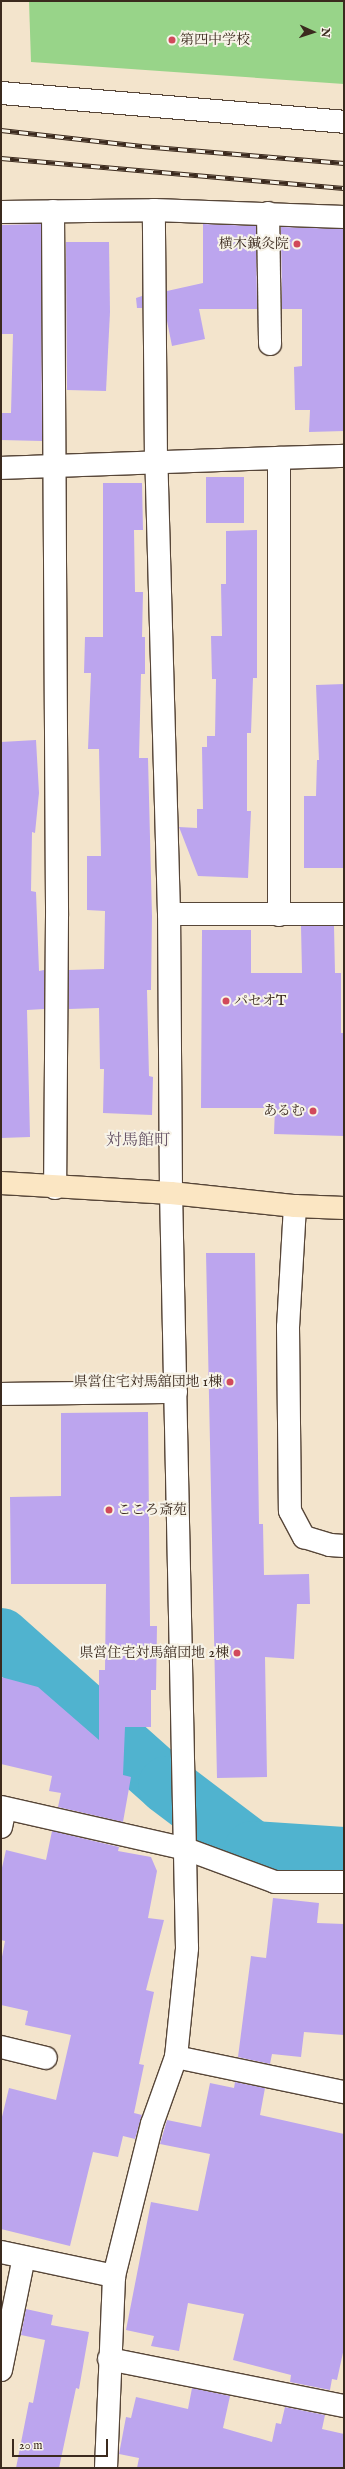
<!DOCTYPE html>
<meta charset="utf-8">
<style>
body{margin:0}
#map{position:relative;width:345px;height:2469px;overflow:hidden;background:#f3e4cc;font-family:"IM FELL English","Noto Serif JP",serif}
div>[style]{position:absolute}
.green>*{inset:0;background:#98d489}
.river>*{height:58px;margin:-29px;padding:0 29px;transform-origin:29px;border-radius:29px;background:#50b3cf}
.building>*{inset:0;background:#bca5ee;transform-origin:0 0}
.roads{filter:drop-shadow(1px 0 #574638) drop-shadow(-1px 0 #574638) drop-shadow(0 1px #574638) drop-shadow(0 -1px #574638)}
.street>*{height:22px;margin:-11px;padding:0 11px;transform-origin:11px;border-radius:11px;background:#fff}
.secondary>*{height:22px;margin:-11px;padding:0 11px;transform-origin:11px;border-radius:11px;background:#fbe6c3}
.rail>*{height:4.5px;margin-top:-2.25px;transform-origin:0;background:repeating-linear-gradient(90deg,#f7f3e8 0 9px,#3b2a1e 0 18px);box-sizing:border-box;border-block:1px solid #3b2a1e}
.dots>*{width:11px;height:11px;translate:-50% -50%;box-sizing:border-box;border:2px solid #f7f3e8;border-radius:50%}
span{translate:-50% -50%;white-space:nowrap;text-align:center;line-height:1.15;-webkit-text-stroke:4px #f7f3e8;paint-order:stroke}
.poi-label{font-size:14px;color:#3b2a1e}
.left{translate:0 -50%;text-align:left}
.right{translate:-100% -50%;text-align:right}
.quarter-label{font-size:16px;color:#685567}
.frame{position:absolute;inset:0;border:2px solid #3b2a1e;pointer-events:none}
.north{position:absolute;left:293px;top:12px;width:40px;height:40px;-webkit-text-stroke:3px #f7f3e8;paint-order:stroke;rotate:93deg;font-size:11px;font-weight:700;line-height:16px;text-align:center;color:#3b2a1e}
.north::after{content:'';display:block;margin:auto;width:14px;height:18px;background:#3b2a1e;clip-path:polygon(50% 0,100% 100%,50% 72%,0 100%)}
.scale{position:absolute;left:12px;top:2439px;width:96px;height:18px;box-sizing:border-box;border:2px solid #3b2a1e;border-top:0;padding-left:5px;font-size:12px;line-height:14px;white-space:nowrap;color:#3b2a1e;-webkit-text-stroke:3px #f7f3e8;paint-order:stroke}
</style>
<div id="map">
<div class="green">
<i style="clip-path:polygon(29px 1px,344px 1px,344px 84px,31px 62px)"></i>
</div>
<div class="river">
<i style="left:1px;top:1637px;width:222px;rotate:41.7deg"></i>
<i style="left:167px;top:1785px;width:108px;rotate:37.1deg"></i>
<i style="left:253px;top:1850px;width:91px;rotate:3.8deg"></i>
</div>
<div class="building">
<i style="clip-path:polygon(41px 224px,42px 441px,1px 440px,1px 413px,11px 413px,13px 334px,1px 334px,1px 225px)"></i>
<i style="clip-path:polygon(203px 224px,256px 226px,257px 309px,199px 309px,205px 339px,172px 346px,167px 321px,167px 291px,203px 283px)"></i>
<i style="clip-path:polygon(281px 227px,344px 229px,344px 431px,309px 432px,310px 410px,295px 410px,294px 367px,302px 366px,302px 309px,282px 309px)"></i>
<i style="clip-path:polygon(66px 242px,109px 242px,110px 312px,106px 391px,67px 390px)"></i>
<i style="clip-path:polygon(142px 296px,142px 308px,137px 308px,136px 298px)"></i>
<i style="left:206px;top:477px;width:38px;height:46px"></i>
<i style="clip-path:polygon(103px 483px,142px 483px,143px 530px,134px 530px,135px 592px,143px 592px,142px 637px,145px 637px,145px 674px,141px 674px,139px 758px,148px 758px,152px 916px,151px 990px,147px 990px,149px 1076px,153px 1077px,152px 1115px,103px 1113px,104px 1069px,100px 1069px,99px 1008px,69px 1009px,69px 970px,104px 969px,105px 911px,87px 910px,87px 856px,101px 856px,99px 749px,88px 749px,91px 673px,84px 673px,85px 637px,103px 637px)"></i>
<i style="clip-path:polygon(257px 530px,257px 678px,253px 678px,251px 733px,247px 733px,247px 811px,251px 811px,248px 878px,198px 876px,179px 827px,197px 828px,197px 809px,203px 809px,202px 747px,207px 747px,207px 736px,215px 736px,216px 679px,212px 679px,211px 636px,222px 636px,221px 584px,226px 584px,226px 531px)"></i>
<i style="clip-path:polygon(344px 684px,344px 868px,304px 868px,304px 796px,316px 796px,317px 760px,319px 760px,316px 685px)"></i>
<i style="clip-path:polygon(36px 740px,39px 793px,35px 833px,32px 832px,31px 891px,36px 892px,39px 971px,44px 970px,44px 1009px,27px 1010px,30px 1137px,1px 1138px,1px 742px)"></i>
<i style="clip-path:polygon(301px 926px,334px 926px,335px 973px,341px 973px,341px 1033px,344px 1033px,344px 1136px,274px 1134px,275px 1108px,201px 1108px,202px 930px,251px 930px,251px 973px,302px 973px)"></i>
<i style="clip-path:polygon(206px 1253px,255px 1253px,259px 1524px,263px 1524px,264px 1575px,309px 1574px,310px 1604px,297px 1604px,294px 1659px,265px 1657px,267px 1777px,217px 1778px)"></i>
<i style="clip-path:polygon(148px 1412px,150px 1626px,157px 1626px,156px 1690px,151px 1690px,151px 1727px,125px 1727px,123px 1775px,131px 1777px,123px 1822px,58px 1807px,61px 1793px,49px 1791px,52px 1776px,1px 1764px,1px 1677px,38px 1687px,99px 1740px,99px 1670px,105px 1670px,106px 1584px,11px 1584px,10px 1497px,61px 1496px,61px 1413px)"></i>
<i style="clip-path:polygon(52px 1831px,119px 1847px,118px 1851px,151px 1857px,157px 1871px,148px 1918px,164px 1920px,146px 1990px,154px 1992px,139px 2064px,144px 2065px,134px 2113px,142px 2115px,135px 2139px,123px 2136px,118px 2157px,93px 2152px,70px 2246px,1px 2229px,1px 2121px,9px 2088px,56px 2100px,71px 2035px,25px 2025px,28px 2011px,1px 2005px,1px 1962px,5px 1941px,1px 1940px,1px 1872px,6px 1850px,46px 1860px)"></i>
<i style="clip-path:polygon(273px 1898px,319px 1903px,317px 1923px,344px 1924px,344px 2035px,304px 2032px,301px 2057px,272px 2054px,270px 2064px,238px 2057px,251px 1956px,266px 1958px)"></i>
<i style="clip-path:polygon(235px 2082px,265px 2088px,260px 2115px,344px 2134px,344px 2348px,337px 2380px,332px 2379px,330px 2390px,290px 2382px,291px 2375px,233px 2360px,244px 2314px,188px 2303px,179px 2351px,151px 2346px,154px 2336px,126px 2330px,151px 2202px,198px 2211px,210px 2154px,160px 2144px,167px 2120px,201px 2127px,210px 2083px,234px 2088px)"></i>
<i style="clip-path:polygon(26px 2309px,53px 2315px,51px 2325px,89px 2332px,79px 2389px,76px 2388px,59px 2468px,16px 2468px,29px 2402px,33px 2403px,45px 2340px,21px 2335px)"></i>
<i style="clip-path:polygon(192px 2388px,230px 2396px,223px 2428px,272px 2442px,276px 2423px,281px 2424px,285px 2407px,325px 2415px,322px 2429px,344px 2434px,344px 2468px,137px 2468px,139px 2458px,119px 2454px,126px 2417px,131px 2418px,136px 2397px,188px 2409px)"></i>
</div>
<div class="roads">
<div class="street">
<i style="left:1px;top:93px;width:344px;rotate:4.8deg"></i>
<i style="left:53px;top:211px;width:705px;rotate:89.67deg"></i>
<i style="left:57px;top:916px;width:272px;rotate:90.4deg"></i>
<i style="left:1px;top:212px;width:153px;rotate:-0.7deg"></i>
<i style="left:154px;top:210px;width:190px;rotate:2.1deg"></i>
<i style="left:268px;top:213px;width:131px;rotate:89.1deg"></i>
<i style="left:1px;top:468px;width:278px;rotate:-2.1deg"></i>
<i style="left:169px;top:914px;width:175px"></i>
<i style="left:279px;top:915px;width:457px;rotate:-90deg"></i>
<i style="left:279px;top:458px;width:65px;rotate:-1.8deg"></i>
<i style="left:295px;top:1206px;width:121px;rotate:93.3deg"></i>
<i style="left:288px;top:1327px;width:184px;rotate:89.4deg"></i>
<i style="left:290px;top:1511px;width:30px;rotate:62deg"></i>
<i style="left:304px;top:1537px;width:27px;rotate:17deg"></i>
<i style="left:330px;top:1545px;width:14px;rotate:4deg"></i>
<i style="left:1px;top:1394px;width:175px;rotate:-0.7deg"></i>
<i style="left:1px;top:1807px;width:190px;rotate:12.8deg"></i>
<i style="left:186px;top:1849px;width:95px;rotate:20.3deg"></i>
<i style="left:275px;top:1882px;width:69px"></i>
<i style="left:1px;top:1827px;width:19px;rotate:-78deg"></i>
<i style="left:1px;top:2047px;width:46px;rotate:13.7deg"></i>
<i style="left:176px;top:2057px;width:172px;rotate:11.8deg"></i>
<i style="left:1px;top:2252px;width:116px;rotate:12deg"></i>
<i style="left:109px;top:2359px;width:240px;rotate:11.3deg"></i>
<i style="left:1px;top:2370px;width:115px;rotate:-78.5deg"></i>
<i style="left:106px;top:2468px;width:192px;rotate:-87.6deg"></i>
<i style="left:114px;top:2276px;width:157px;rotate:-76deg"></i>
<i style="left:152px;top:2124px;width:71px;rotate:-70.3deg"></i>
<i style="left:176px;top:2057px;width:110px;rotate:-84.2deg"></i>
<i style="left:187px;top:1948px;width:755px;rotate:-91.21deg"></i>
<i style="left:171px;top:1193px;width:279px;rotate:-90.4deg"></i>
<i style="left:169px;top:914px;width:453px;rotate:-91.6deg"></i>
<i style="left:156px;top:461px;width:251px;rotate:-90.5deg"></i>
</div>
<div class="secondary">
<i style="left:1px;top:1183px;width:170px;rotate:3.4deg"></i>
<i style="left:171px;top:1193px;width:125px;rotate:6deg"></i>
<i style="left:295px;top:1206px;width:49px;rotate:2.3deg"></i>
</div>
</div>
<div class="rail">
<i style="left:1px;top:130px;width:142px;rotate:6.5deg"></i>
<i style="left:142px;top:146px;width:203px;rotate:4.8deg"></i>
<i style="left:1px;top:158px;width:344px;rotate:5deg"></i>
</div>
<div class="dots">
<i style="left:172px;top:40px;background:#d1495b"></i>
<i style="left:297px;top:244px;background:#d1495b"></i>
<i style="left:226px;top:1001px;background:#d1495b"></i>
<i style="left:313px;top:1111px;background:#d1495b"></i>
<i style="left:230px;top:1382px;background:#d1495b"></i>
<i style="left:109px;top:1510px;background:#d1495b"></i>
<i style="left:237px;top:1653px;background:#d1495b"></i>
</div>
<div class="poi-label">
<span class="left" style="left:180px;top:40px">第四中学校</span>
<span class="right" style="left:289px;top:244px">横木鍼灸院</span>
<span class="left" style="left:234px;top:1001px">パセオT</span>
<span class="right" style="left:305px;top:1111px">あるむ</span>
<span class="right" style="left:222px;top:1382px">県営住宅対馬舘団地 1棟</span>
<span class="left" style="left:117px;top:1510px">こころ斎苑</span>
<span class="right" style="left:229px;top:1653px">県営住宅対馬舘団地 2棟</span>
</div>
<div class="quarter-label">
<span style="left:138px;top:1141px">対馬館町</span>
</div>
<div class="frame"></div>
<div class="north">N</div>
<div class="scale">20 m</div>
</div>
